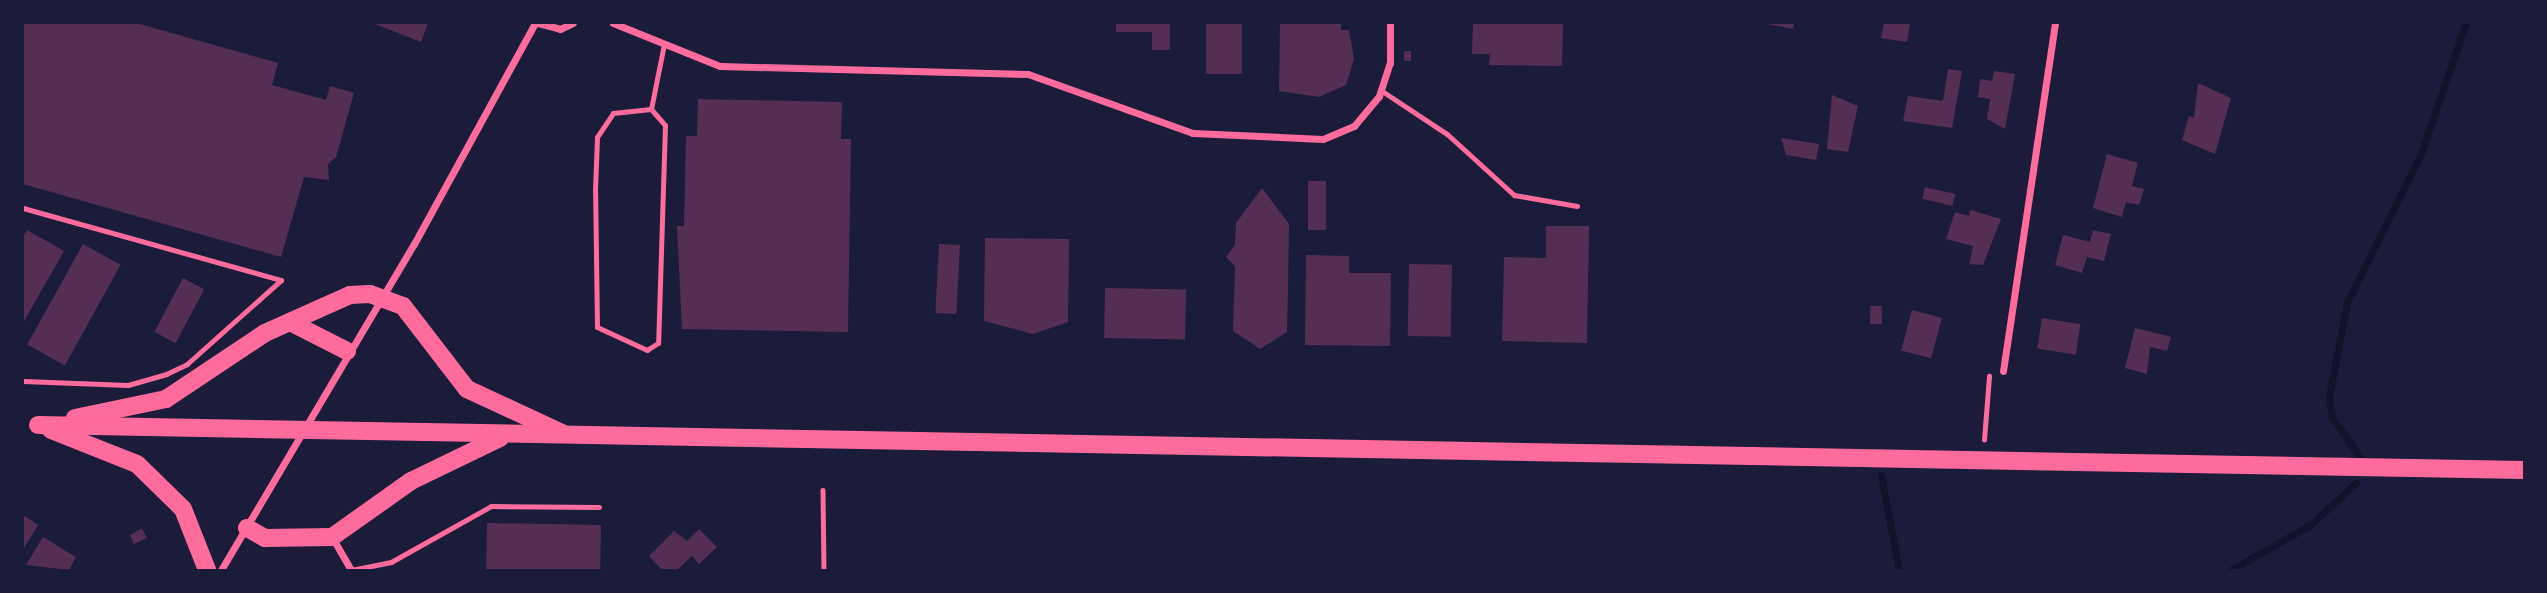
<!DOCTYPE html>
<style>
body{margin:0}
#map{position:relative;width:2547px;height:593px;overflow:hidden;background:#1b1b3a;font-family:"Nunito Sans",sans-serif}
div>[style]{position:absolute}
.stream>*{height:7px;margin:-3.5px;padding:0 3.5px;transform-origin:3.5px;border-radius:3.5px;background:#12122b}
.building>*{inset:0;background:#542f53;transform-origin:0 0}
.path>*{height:4.5px;margin:-2.25px;padding:0 2.25px;transform-origin:2.25px;border-radius:2.25px;background:#ff6b9d}
.service>*{height:5px;margin:-2.5px;padding:0 2.5px;transform-origin:2.5px;border-radius:2.5px;background:#ff6b9d}
.minor>*{height:7px;margin:-3.5px;padding:0 3.5px;transform-origin:3.5px;border-radius:3.5px;background:#ff6b9d}
.primary>*{height:18px;margin:-9px;padding:0 9px;transform-origin:9px;border-radius:9px;background:#ff6b9d}
span{translate:-50% -50%;white-space:nowrap;text-align:center;line-height:1.15;-webkit-text-stroke:5px #1b1b3a;paint-order:stroke}
.frame{position:absolute;inset:0;border:24px solid #1b1b3a;pointer-events:none}
</style>
<div id="map">
<div class="stream">
<i style="left:2365px;top:464px;width:57px;rotate:-125.1deg"></i>
<i style="left:2332px;top:417px;width:20px;rotate:-99deg"></i>
<i style="left:2329px;top:397px;width:96px;rotate:-79.2deg"></i>
<i style="left:2347px;top:303px;width:164px;rotate:-63.6deg"></i>
<i style="left:2420px;top:156px;width:141px;rotate:-70.9deg"></i>
<i style="left:1881px;top:475px;width:97px;rotate:79.3deg"></i>
<i style="left:2231px;top:570px;width:91px;rotate:-29.7deg"></i>
<i style="left:2310px;top:525px;width:62px;rotate:-42.4deg"></i>
</div>
<div class="building">
<i style="clip-path:polygon(23px 23px,136px 23px,278px 63px,272px 85px,326px 100px,330px 86px,354px 93px,336px 157px,328px 164px,329px 180px,304px 177px,281px 257px,23px 184px)"></i>
<i style="clip-path:polygon(372px 23px,428px 23px,421px 42px)"></i>
<i style="clip-path:polygon(1116px 23px,1170px 23px,1170px 50px,1152px 50px,1152px 32px,1116px 32px)"></i>
<i style="left:1206px;top:23px;width:36px;height:51px"></i>
<i style="clip-path:polygon(1280px 23px,1341px 23px,1341px 30px,1349px 30px,1354px 59px,1346px 85px,1319px 97px,1279px 91px)"></i>
<i style="clip-path:polygon(1473px 23px,1563px 23px,1562px 66px,1489px 65px,1490px 54px,1472px 54px)"></i>
<i style="clip-path:polygon(1763px 23px,1794px 23px,1793px 29px)"></i>
<i style="clip-path:polygon(1884px 23px,1910px 23px,1907px 42px,1881px 38px)"></i>
<i style="left:1404px;top:51px;width:7px;height:10px"></i>
<i style="clip-path:polygon(1948px 69px,1962px 71px,1952px 128px,1903px 121px,1908px 96px,1943px 101px)"></i>
<i style="clip-path:polygon(1994px 71px,2015px 74px,2005px 129px,1987px 119px,1990px 99px,1978px 97px,1980px 79px,1992px 81px)"></i>
<i style="clip-path:polygon(2198px 83px,2231px 98px,2215px 154px,2182px 140px,2189px 116px,2194px 118px)"></i>
<i style="clip-path:polygon(1832px 95px,1858px 106px,1848px 152px,1827px 149px)"></i>
<i style="clip-path:polygon(698px 99px,842px 102px,841px 139px,851px 139px,848px 332px,682px 329px,677px 226px,684px 226px,686px 136px,697px 136px)"></i>
<i style="clip-path:polygon(1781px 138px,1819px 144px,1816px 160px,1786px 155px)"></i>
<i style="clip-path:polygon(2107px 154px,2138px 163px,2132px 186px,2144px 189px,2139px 205px,2126px 202px,2122px 217px,2093px 208px)"></i>
<i style="left:1308px;top:181px;width:18px;height:49px"></i>
<i style="left:1925px;top:187px;width:31px;height:12px;rotate:13deg"></i>
<i style="clip-path:polygon(1262px 188px,1289px 224px,1288px 290px,1287px 332px,1260px 349px,1233px 331px,1235px 266px,1226px 257px,1235px 245px,1236px 223px)"></i>
<i style="clip-path:polygon(1970px 210px,2001px 219px,1983px 265px,1969px 264px,1973px 246px,1946px 239px,1955px 212px,1969px 216px)"></i>
<i style="clip-path:polygon(1546px 226px,1589px 226px,1587px 343px,1502px 341px,1504px 257px,1546px 258px)"></i>
<i style="clip-path:polygon(27px 230px,64px 251px,23px 323px,23px 237px)"></i>
<i style="clip-path:polygon(2093px 230px,2111px 234px,2104px 261px,2087px 257px,2082px 273px,2055px 265px,2063px 235px,2090px 242px)"></i>
<i style="clip-path:polygon(985px 238px,1069px 239px,1068px 322px,1033px 334px,984px 321px)"></i>
<i style="left:83px;top:244px;width:43px;height:115px;rotate:29deg"></i>
<i style="left:939px;top:244px;width:21px;height:69px;rotate:3deg"></i>
<i style="clip-path:polygon(1306px 255px,1349px 256px,1349px 273px,1391px 273px,1390px 346px,1305px 345px)"></i>
<i style="left:1409px;top:264px;width:43px;height:72px;rotate:1deg"></i>
<i style="left:183px;top:278px;width:24px;height:61px;rotate:28deg"></i>
<i style="left:1105px;top:288px;width:81px;height:50px;rotate:1deg"></i>
<i style="left:1870px;top:306px;width:12px;height:18px"></i>
<i style="left:1912px;top:310px;width:31px;height:42px;rotate:15deg"></i>
<i style="left:2042px;top:318px;width:39px;height:31px;rotate:9deg"></i>
<i style="clip-path:polygon(2135px 328px,2171px 337px,2167px 351px,2150px 347px,2147px 374px,2125px 368px)"></i>
<i style="clip-path:polygon(23px 515px,38px 525px,23px 550px)"></i>
<i style="left:487px;top:523px;width:114px;height:46px;rotate:1deg"></i>
<i style="clip-path:polygon(142px 528px,147px 538px,134px 544px,130px 535px)"></i>
<i style="clip-path:polygon(699px 529px,717px 547px,699px 564px,692px 556px,677px 570px,662px 570px,649px 556px,674px 531px,687px 541px)"></i>
<i style="clip-path:polygon(43px 537px,76px 557px,69px 570px,26px 565px)"></i>
</div>
<div class="path">
<i style="left:1984px;top:440px;width:64px;rotate:-85.5deg"></i>
<i style="left:823px;top:490px;width:80px;rotate:89.3deg"></i>
</div>
<div class="service">
<i style="left:1382px;top:91px;width:78px;rotate:33.5deg"></i>
<i style="left:1447px;top:134px;width:91px;rotate:42.3deg"></i>
<i style="left:1514px;top:195px;width:64px;rotate:9.9deg"></i>
<i style="left:651px;top:109px;width:21px;rotate:49deg"></i>
<i style="left:665px;top:125px;width:218px;rotate:91.8deg"></i>
<i style="left:658px;top:343px;width:13px;rotate:148deg"></i>
<i style="left:647px;top:350px;width:55px;rotate:-155.3deg"></i>
<i style="left:597px;top:327px;width:137px;rotate:-90.8deg"></i>
<i style="left:595px;top:190px;width:53px;rotate:-87.8deg"></i>
<i style="left:597px;top:137px;width:29px;rotate:-56deg"></i>
<i style="left:613px;top:113px;width:38px;rotate:-6deg"></i>
<i style="left:651px;top:109px;width:66px;rotate:-78.7deg"></i>
<i style="left:23px;top:208px;width:268px;rotate:15.6deg"></i>
<i style="left:23px;top:381px;width:105px;rotate:2.2deg"></i>
<i style="left:128px;top:385px;width:40px;rotate:-16deg"></i>
<i style="left:166px;top:374px;width:23px;rotate:-25deg"></i>
<i style="left:187px;top:364px;width:126px;rotate:-41.8deg"></i>
<i style="left:351px;top:570px;width:41px;rotate:-11.3deg"></i>
<i style="left:391px;top:562px;width:115px;rotate:-29.2deg"></i>
<i style="left:491px;top:506px;width:108px;rotate:0.5deg"></i>
</div>
<div class="minor">
<i style="left:538px;top:23px;width:23px;rotate:15deg"></i>
<i style="left:560px;top:29px;width:14px;rotate:-25deg"></i>
<i style="left:613px;top:23px;width:115px;rotate:21.9deg"></i>
<i style="left:720px;top:66px;width:308px;rotate:1.5deg"></i>
<i style="left:1028px;top:74px;width:175px;rotate:19.7deg"></i>
<i style="left:1193px;top:133px;width:130px;rotate:2.6deg"></i>
<i style="left:1323px;top:139px;width:34px;rotate:-23deg"></i>
<i style="left:1354px;top:126px;width:39px;rotate:-50deg"></i>
<i style="left:1379px;top:96px;width:35px;rotate:-72deg"></i>
<i style="left:1390px;top:63px;width:40px;rotate:-90deg"></i>
<i style="left:2003px;top:371px;width:352px;rotate:-81.5deg"></i>
<i style="left:332px;top:537px;width:38px;rotate:60deg"></i>
<i style="left:221px;top:570px;width:379px;rotate:-59.4deg"></i>
<i style="left:414px;top:244px;width:252px;rotate:-61.3deg"></i>
</div>
<div class="primary">
<i style="left:290px;top:322px;width:64px;rotate:27deg"></i>
<i style="left:75px;top:418px;width:93px;rotate:-11.8deg"></i>
<i style="left:166px;top:399px;width:119px;rotate:-33.7deg"></i>
<i style="left:265px;top:333px;width:93px;rotate:-24.1deg"></i>
<i style="left:350px;top:295px;width:20px;rotate:-3deg"></i>
<i style="left:370px;top:294px;width:35px;rotate:20deg"></i>
<i style="left:403px;top:306px;width:105px;rotate:52.4deg"></i>
<i style="left:467px;top:389px;width:105px;rotate:24.9deg"></i>
<i style="left:38px;top:425px;width:2486px;rotate:1.04deg"></i>
<i style="left:51px;top:430px;width:92px;rotate:21.6deg"></i>
<i style="left:137px;top:464px;width:64px;rotate:44.4deg"></i>
<i style="left:183px;top:509px;width:66px;rotate:68.5deg"></i>
<i style="left:247px;top:528px;width:21px;rotate:29deg"></i>
<i style="left:265px;top:538px;width:67px;rotate:-0.9deg"></i>
<i style="left:332px;top:537px;width:97px;rotate:-35.3deg"></i>
<i style="left:411px;top:481px;width:99px;rotate:-25.8deg"></i>
</div>
<div class="frame"></div>
</div>
